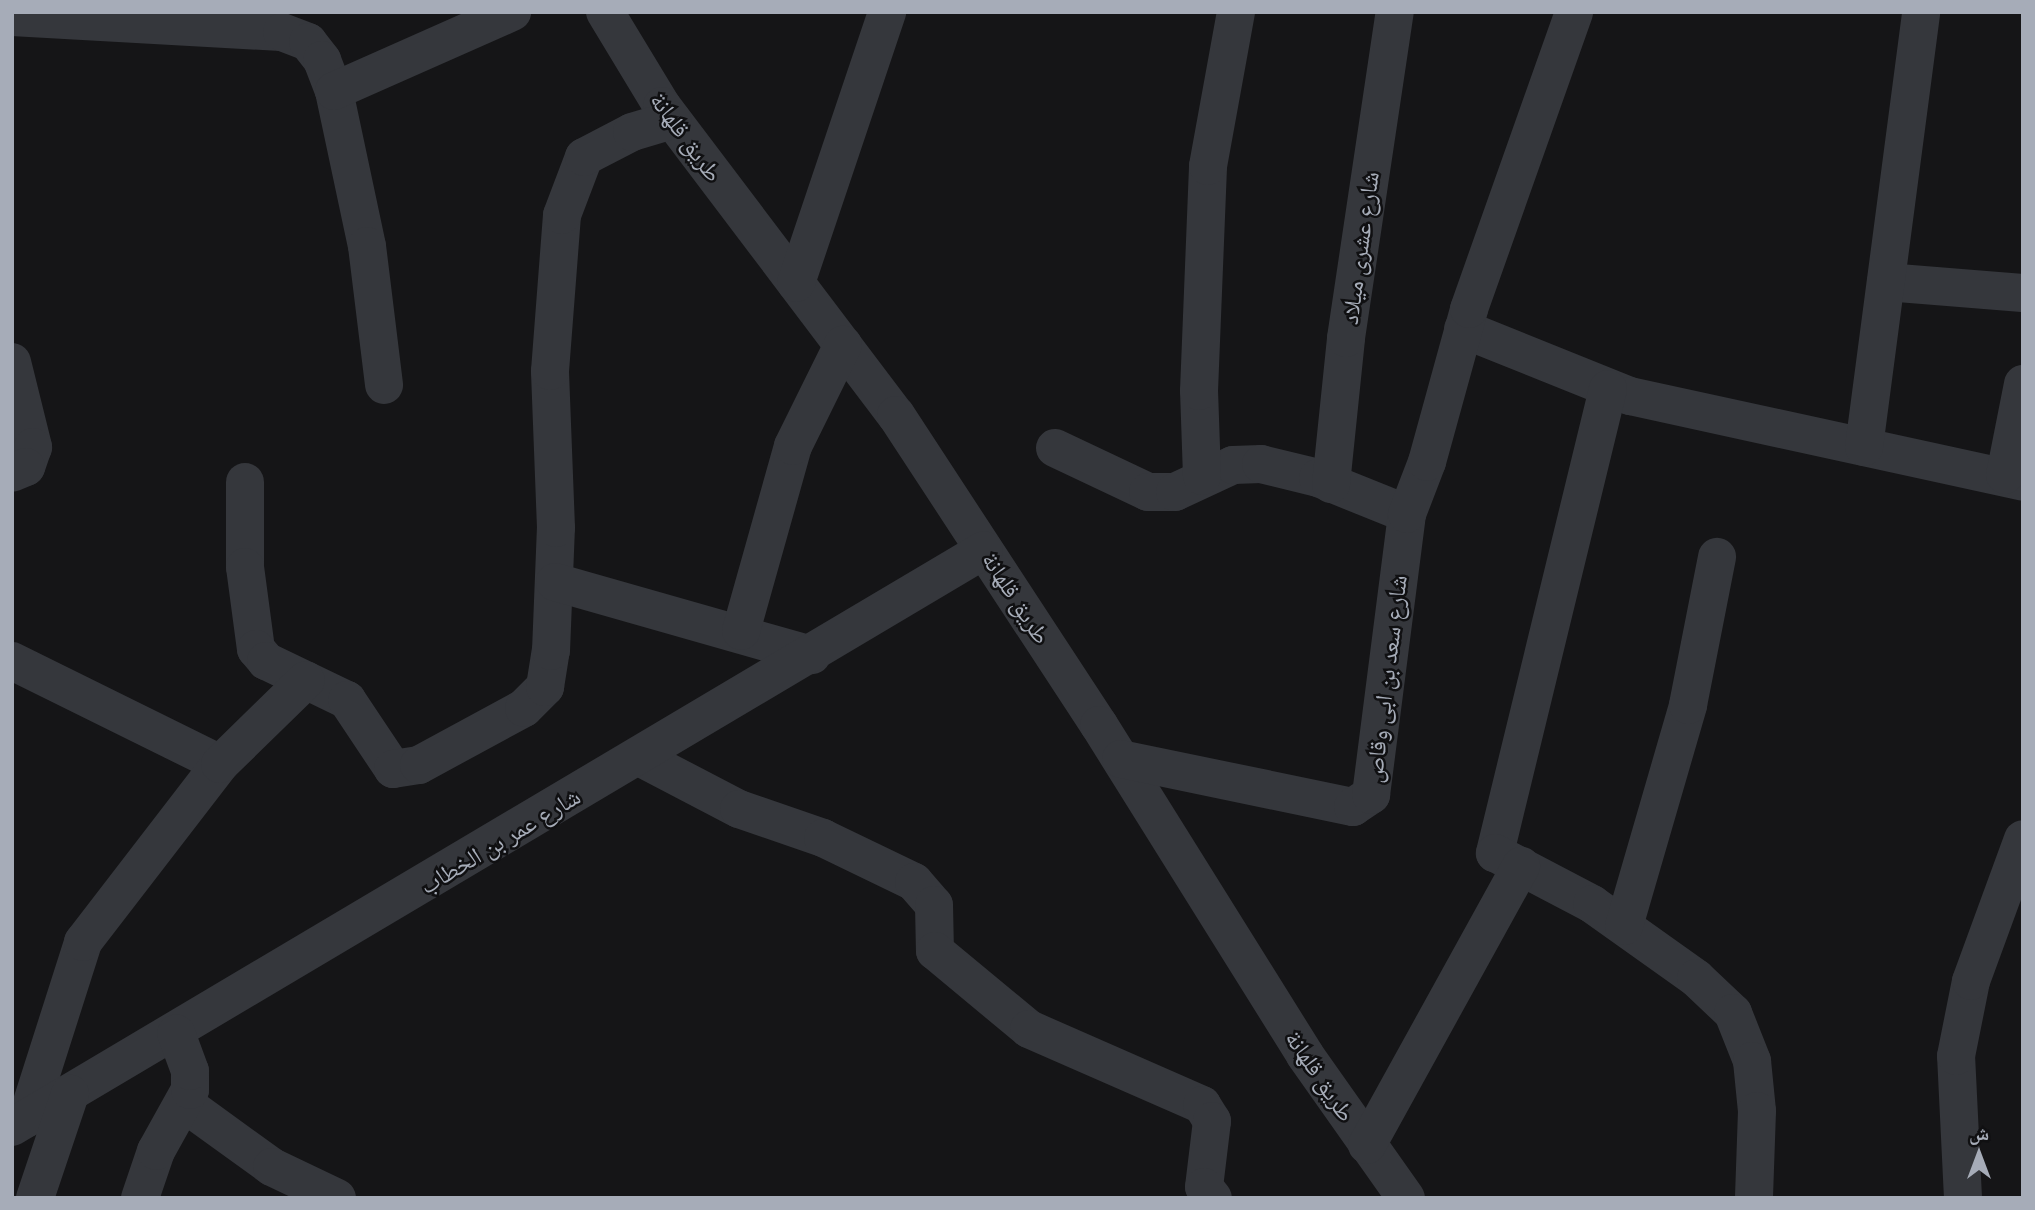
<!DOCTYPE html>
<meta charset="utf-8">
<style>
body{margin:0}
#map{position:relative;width:2035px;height:1210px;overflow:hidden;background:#151517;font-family:"Public Sans","Noto Naskh Arabic",sans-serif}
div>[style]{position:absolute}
.minor>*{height:38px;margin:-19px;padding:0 19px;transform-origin:19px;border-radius:19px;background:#35373c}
span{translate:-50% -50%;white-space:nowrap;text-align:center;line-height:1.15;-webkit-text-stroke:5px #101012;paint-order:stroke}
.street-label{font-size:24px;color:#a6acb8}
.frame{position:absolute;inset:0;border:14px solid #a6acb8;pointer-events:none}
.north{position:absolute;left:1944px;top:1119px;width:70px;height:70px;-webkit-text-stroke:5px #101012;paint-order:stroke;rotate:0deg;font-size:19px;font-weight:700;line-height:28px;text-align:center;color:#a6acb8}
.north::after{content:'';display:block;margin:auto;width:24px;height:32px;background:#a6acb8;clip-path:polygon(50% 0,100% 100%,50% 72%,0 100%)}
</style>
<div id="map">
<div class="minor">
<i style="left:605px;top:12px;width:110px;rotate:58.8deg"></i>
<i style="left:662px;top:106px;width:388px;rotate:52.9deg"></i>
<i style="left:896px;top:415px;width:371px;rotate:56.8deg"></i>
<i style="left:1099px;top:725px;width:389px;rotate:58deg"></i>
<i style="left:1305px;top:1055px;width:175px;rotate:54.8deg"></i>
<i style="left:12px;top:17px;width:270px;rotate:3.2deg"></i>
<i style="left:282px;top:32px;width:28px;rotate:21deg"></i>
<i style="left:308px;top:42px;width:23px;rotate:52deg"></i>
<i style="left:322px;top:60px;width:33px;rotate:69deg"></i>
<i style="left:334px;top:91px;width:158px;rotate:78deg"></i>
<i style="left:367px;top:246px;width:140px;rotate:83deg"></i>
<i style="left:334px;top:91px;width:195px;rotate:-23.9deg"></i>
<i style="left:1886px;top:282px;width:137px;rotate:4.6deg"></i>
<i style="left:796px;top:283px;width:286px;rotate:-71.4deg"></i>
<i style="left:1463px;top:329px;width:180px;rotate:21.9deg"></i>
<i style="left:1630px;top:396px;width:402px;rotate:12.3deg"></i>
<i style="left:12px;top:362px;width:88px;rotate:76.1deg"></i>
<i style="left:33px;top:447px;width:21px;rotate:109deg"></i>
<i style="left:26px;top:467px;width:15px;rotate:157deg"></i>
<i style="left:1608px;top:389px;width:478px;rotate:103.7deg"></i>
<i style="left:1495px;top:853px;width:110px;rotate:27.7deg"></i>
<i style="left:1592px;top:904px;width:128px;rotate:35.4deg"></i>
<i style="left:1696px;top:978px;width:51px;rotate:43.4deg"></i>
<i style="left:1733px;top:1013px;width:52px;rotate:68.4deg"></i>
<i style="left:1752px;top:1061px;width:50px;rotate:84.3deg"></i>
<i style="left:1757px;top:1111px;width:87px;rotate:92deg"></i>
<i style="left:1864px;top:447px;width:437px;rotate:-82.5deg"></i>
<i style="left:1055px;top:448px;width:103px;rotate:25.3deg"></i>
<i style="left:1148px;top:492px;width:27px"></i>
<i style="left:1175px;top:492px;width:64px;rotate:-25deg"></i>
<i style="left:1233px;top:465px;width:28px;rotate:-2deg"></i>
<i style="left:1261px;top:464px;width:59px;rotate:13.8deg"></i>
<i style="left:1318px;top:478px;width:96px;rotate:22deg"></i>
<i style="left:2005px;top:475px;width:93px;rotate:-78.8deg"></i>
<i style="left:1202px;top:476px;width:85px;rotate:-92deg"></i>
<i style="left:1199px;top:391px;width:225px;rotate:-87.7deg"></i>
<i style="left:1208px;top:166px;width:157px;rotate:-79.7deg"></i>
<i style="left:245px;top:482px;width:85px;rotate:90deg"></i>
<i style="left:245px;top:567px;width:83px;rotate:82.4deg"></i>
<i style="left:256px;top:649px;width:16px;rotate:50deg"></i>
<i style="left:266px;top:661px;width:90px;rotate:25.7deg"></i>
<i style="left:347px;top:700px;width:83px;rotate:56.3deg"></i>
<i style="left:393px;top:769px;width:26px;rotate:-9deg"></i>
<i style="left:419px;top:765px;width:119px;rotate:-28.5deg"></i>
<i style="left:524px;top:708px;width:30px;rotate:-45deg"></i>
<i style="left:545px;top:687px;width:36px;rotate:-81deg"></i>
<i style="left:551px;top:651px;width:123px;rotate:-87.7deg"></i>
<i style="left:556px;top:528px;width:157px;rotate:-92.2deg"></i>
<i style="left:550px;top:371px;width:156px;rotate:-85.6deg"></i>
<i style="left:562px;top:215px;width:62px;rotate:-69.2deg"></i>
<i style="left:584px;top:157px;width:54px;rotate:-27.5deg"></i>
<i style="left:632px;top:132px;width:42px;rotate:-16.7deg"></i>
<i style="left:1331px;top:484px;width:147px;rotate:-84.1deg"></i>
<i style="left:1346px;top:338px;width:330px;rotate:-81.5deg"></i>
<i style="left:555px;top:582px;width:267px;rotate:15.9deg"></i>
<i style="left:741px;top:631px;width:192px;rotate:-74.3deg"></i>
<i style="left:793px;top:446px;width:113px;rotate:-63.7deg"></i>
<i style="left:12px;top:661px;width:232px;rotate:26.3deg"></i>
<i style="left:641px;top:758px;width:110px;rotate:27.5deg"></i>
<i style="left:739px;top:809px;width:89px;rotate:19deg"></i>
<i style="left:823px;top:838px;width:101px;rotate:25.8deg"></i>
<i style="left:914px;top:882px;width:30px;rotate:49deg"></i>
<i style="left:934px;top:905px;width:46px;rotate:88.8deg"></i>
<i style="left:935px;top:951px;width:122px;rotate:39.7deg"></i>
<i style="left:1029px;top:1029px;width:189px;rotate:23.7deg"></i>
<i style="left:1202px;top:1105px;width:19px;rotate:58deg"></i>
<i style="left:1212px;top:1121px;width:66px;rotate:96.9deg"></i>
<i style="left:1204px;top:1187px;width:14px;rotate:51deg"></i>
<i style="left:1121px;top:759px;width:237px;rotate:11.7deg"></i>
<i style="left:1353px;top:807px;width:22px;rotate:-34deg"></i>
<i style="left:1371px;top:795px;width:283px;rotate:-82.7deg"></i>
<i style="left:1407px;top:514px;width:56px;rotate:-69deg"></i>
<i style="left:1427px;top:462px;width:159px;rotate:-74.6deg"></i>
<i style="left:1469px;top:309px;width:315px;rotate:-70.5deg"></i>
<i style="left:1624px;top:926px;width:230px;rotate:-73.8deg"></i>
<i style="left:1688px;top:705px;width:151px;rotate:-78.9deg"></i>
<i style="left:185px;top:1104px;width:107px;rotate:35.9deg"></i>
<i style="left:272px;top:1167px;width:72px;rotate:25.5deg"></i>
<i style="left:27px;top:1118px;width:185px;rotate:-72.3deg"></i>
<i style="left:83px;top:942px;width:225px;rotate:-52.4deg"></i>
<i style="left:220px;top:764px;width:120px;rotate:-44.3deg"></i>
<i style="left:12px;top:1127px;width:1130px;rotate:-30.69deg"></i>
<i style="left:1367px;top:1145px;width:319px;rotate:-61.1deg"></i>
<i style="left:35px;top:1198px;width:110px;rotate:-71.4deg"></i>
<i style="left:140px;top:1198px;width:50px;rotate:-71.2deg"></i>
<i style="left:156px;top:1151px;width:70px;rotate:-60.9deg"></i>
<i style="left:190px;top:1090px;width:19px;rotate:-90deg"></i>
<i style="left:190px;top:1071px;width:40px;rotate:-110.2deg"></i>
<i style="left:1963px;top:1198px;width:142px;rotate:-92.8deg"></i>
<i style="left:1956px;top:1056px;width:76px;rotate:-78.7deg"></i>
<i style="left:1971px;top:981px;width:151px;rotate:-69.9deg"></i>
</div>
<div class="street-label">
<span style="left:686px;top:137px;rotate:54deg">طريق قلهانة</span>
<span style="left:1360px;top:248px;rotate:-82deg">شارع عشرى ميلاد</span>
<span style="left:1016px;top:598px;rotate:57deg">طريق قلهانة</span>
<span style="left:1386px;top:679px;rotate:-83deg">شارع سعد بن ابى وقاص</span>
<span style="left:500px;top:841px;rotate:-31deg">شارع عمر بن الخطاب</span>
<span style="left:1320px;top:1076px;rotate:56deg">طريق قلهانة</span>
</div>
<div class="frame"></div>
<div class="north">ش</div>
</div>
